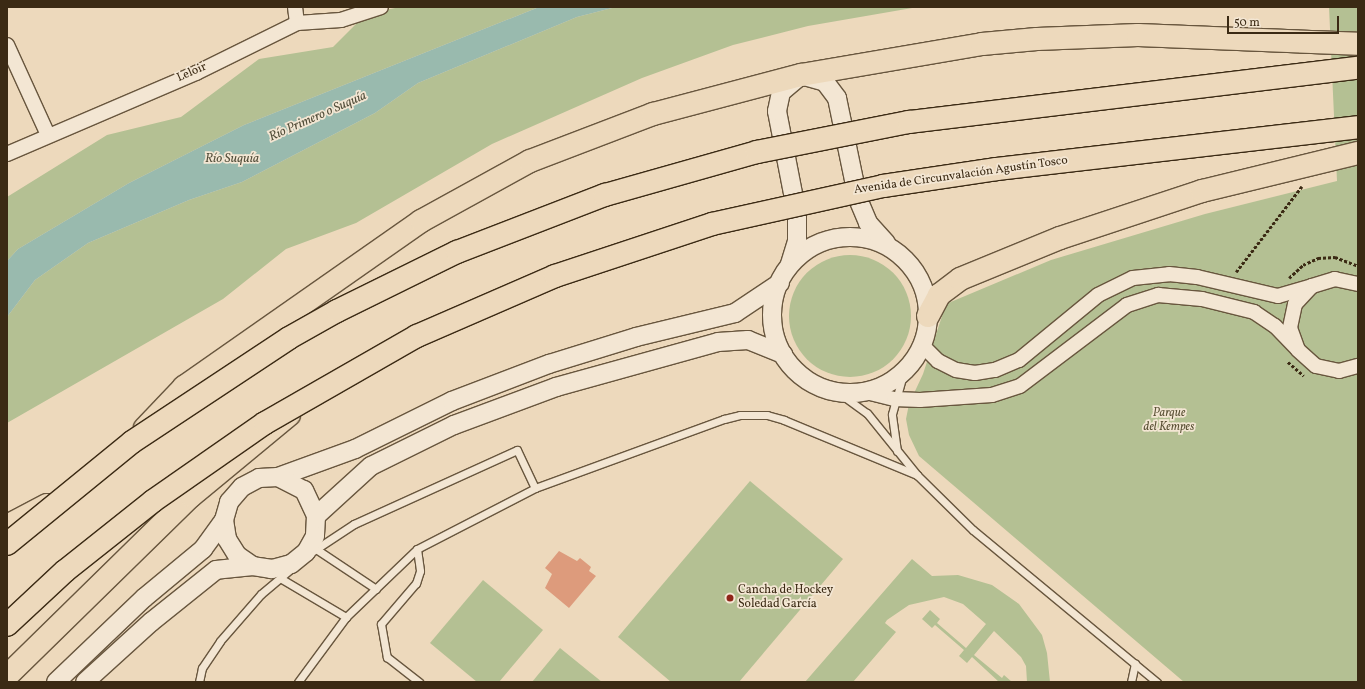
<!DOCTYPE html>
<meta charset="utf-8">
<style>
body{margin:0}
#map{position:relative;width:1365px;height:689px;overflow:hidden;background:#edd9bc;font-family:Vollkorn,serif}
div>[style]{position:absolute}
.green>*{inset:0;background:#b4c093}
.round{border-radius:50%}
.water>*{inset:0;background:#99baae}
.building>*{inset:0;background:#dd9b7c}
.path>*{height:2.5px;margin-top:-1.25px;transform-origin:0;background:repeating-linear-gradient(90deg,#3b2a14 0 3px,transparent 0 5px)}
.roads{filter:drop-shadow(1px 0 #68563e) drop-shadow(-1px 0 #68563e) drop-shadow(0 1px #68563e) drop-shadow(0 -1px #68563e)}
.service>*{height:7px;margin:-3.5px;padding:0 3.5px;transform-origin:3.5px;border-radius:3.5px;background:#f3e6d3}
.minor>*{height:14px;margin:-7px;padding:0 7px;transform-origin:7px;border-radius:7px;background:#f3e6d3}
.tertiary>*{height:18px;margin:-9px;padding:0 9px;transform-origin:9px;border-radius:9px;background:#f3e6d3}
.tertiary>.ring{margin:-9px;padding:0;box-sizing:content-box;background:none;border:18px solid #f3e6d3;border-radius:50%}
.motorway>*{height:22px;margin:-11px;padding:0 11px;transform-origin:11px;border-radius:11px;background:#edd9bc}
.bridges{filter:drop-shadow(1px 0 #3b2a14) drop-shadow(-1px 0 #3b2a14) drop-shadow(0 1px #3b2a14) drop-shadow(0 -1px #3b2a14)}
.motorway-bridge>*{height:22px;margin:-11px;padding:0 11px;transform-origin:11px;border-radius:11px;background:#edd9bc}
.dots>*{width:11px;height:11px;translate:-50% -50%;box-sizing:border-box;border:2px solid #f3e6d3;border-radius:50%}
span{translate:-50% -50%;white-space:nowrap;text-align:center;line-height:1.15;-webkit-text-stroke:3.5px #f3e6d3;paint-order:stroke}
.street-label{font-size:12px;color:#3b2a14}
.park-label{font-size:12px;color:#595034;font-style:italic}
.poi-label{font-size:12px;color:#3b2a14}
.left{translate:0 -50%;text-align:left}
.water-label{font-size:13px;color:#524e3a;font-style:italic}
.frame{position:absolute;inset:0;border:8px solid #3b2a14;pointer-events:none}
.scale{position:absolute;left:1227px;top:16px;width:112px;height:18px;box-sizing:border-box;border:2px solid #3b2a14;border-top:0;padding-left:5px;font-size:12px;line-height:14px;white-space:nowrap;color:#3b2a14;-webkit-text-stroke:3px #f3e6d3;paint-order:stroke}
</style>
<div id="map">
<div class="green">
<i style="clip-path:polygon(400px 7px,539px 7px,244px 125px,129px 183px,18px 249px,7px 261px,7px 197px,107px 135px,181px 117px,259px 59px,333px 47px,366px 14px)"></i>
<i style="clip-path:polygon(616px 7px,918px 7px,808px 26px,733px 45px,642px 78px,492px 144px,356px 223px,286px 249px,223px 299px,7px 423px,7px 317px,35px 280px,88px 243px,189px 200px,242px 182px,375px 113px,418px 83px,577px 17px)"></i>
<i style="clip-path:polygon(1329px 7px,1358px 7px,1358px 682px,1184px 682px,919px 456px,909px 435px,906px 419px,909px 404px,923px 374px,946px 304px,1051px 260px,1205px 214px,1337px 181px)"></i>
<i class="round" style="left:789px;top:255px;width:122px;height:122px"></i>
<i style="clip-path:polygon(750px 481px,843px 559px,739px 682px,671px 682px,618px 637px)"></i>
<i style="clip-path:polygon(912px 559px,932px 576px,958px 575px,992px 585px,1019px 604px,1042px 635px,1047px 653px,1050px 682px,1027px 682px,1026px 666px,1021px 657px,994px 631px,974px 655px,1002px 678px,1004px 675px,1012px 682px,999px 682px,972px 657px,967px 663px,959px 656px,964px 650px,935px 625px,932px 628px,922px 619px,930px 610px,940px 619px,937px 623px,966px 648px,986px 624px,963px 604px,944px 597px,909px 605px,887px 620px,885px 623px,896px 632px,853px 682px,805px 682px)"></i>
<i style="clip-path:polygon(483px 580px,543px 630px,499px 682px,477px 682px,430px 643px)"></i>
<i style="clip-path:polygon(560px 648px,602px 682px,532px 682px)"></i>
</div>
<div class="water">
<i style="clip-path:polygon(539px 7px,616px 7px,577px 17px,418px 83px,375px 113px,242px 182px,189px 200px,88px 243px,35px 280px,7px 317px,7px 261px,18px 249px,129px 183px,244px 125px)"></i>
</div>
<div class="building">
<i style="clip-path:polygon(559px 551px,577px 561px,580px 558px,591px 567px,589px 571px,596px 576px,569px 608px,545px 588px,552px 574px,545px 568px)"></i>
</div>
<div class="path">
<i style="left:1236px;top:272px;width:108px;rotate:-52.5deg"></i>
<i style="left:1289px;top:278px;width:19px;rotate:-43deg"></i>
<i style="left:1303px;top:265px;width:17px;rotate:-25deg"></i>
<i style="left:1318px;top:258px;width:17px;rotate:-3deg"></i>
<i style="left:1335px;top:257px;width:25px;rotate:21deg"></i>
<i style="left:1288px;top:362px;width:21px;rotate:41deg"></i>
</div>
<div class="roads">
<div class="service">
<i style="left:839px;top:393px;width:34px;rotate:36deg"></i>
<i style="left:867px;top:413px;width:80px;rotate:51.1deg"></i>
<i style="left:917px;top:475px;width:78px;rotate:44.5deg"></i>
<i style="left:973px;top:530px;width:239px;rotate:39.6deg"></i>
<i style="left:897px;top:451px;width:37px;rotate:-98deg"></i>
<i style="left:892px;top:414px;width:45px;rotate:-74.4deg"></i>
<i style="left:316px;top:549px;width:72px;rotate:33.7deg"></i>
<i style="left:417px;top:549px;width:22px;rotate:82deg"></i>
<i style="left:420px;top:571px;width:13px;rotate:108deg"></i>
<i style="left:416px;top:583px;width:54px;rotate:130.5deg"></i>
<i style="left:381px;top:624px;width:34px;rotate:80deg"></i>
<i style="left:387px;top:657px;width:41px;rotate:38deg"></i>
<i style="left:313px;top:551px;width:49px;rotate:-33.4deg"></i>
<i style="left:354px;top:524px;width:179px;rotate:-24.4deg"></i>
<i style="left:517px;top:450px;width:42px;rotate:64.7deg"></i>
<i style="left:280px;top:578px;width:77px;rotate:30.6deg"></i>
<i style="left:199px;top:682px;width:14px;rotate:-78deg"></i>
<i style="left:202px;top:668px;width:32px;rotate:-56deg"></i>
<i style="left:220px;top:641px;width:62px;rotate:-48.9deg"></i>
<i style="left:261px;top:594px;width:39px;rotate:-40deg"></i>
<i style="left:298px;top:682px;width:81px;rotate:-53.6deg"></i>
<i style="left:346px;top:617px;width:98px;rotate:-43.8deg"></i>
<i style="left:417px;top:549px;width:133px;rotate:-27.3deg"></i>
<i style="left:535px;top:488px;width:201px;rotate:-20.1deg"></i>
<i style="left:724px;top:419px;width:16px;rotate:-14deg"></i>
<i style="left:740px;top:415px;width:27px"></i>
<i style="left:767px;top:415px;width:18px;rotate:16deg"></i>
<i style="left:784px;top:420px;width:144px;rotate:22.5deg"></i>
<i style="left:1131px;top:682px;width:19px;rotate:-78deg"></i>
</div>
<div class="minor">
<i style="left:295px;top:7px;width:16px;rotate:83deg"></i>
<i style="left:7px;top:45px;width:99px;rotate:65.5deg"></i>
<i style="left:7px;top:154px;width:206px;rotate:-23.2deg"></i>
<i style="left:196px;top:73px;width:113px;rotate:-26.3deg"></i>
<i style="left:297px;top:23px;width:44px;rotate:-3.9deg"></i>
<i style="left:341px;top:20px;width:42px;rotate:-18deg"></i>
<i style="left:1358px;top:284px;width:24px;rotate:-168deg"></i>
<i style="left:1335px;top:279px;width:24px;rotate:163deg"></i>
<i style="left:1312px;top:286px;width:25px;rotate:133deg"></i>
<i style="left:1295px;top:304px;width:25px;rotate:102deg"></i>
<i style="left:1290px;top:328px;width:23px;rotate:70deg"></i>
<i style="left:1298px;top:350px;width:24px;rotate:42deg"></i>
<i style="left:1316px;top:366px;width:24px;rotate:12deg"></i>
<i style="left:1339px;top:371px;width:20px;rotate:-15deg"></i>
<i style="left:921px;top:344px;width:24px;rotate:45deg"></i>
<i style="left:938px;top:361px;width:20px;rotate:27deg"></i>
<i style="left:956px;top:370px;width:19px;rotate:9deg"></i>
<i style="left:975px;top:373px;width:20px;rotate:-9deg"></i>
<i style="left:995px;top:370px;width:26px;rotate:-23deg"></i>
<i style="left:1019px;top:360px;width:102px;rotate:-39.4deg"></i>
<i style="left:1098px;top:295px;width:39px;rotate:-26deg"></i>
<i style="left:1133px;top:278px;width:36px;rotate:-6deg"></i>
<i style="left:1169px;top:274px;width:28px;rotate:6deg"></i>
<i style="left:1197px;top:277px;width:83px;rotate:13.2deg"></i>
<i style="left:1278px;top:296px;width:35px;rotate:-16deg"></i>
<i style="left:866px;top:392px;width:29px;rotate:14deg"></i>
<i style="left:894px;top:399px;width:26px;rotate:2deg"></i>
<i style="left:920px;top:400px;width:72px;rotate:-4deg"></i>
<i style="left:992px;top:395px;width:29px;rotate:-18deg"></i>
<i style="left:1020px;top:386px;width:134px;rotate:-37.1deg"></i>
<i style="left:1127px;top:305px;width:33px;rotate:-18deg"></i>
<i style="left:1158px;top:295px;width:44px;rotate:5.2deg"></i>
<i style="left:1202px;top:299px;width:54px;rotate:14deg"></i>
<i style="left:1254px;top:312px;width:25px;rotate:34deg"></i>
<i style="left:1275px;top:326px;width:33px;rotate:46deg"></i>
</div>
<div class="tertiary">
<i class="ring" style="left:772px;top:237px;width:138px;height:138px"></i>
<i style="left:790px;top:264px;width:24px;rotate:-73deg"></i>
<i style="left:797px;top:241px;width:27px;rotate:-90deg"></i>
<i style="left:797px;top:214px;width:105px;rotate:-101deg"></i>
<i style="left:777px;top:111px;width:19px;rotate:-78deg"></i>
<i style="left:781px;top:92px;width:26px;rotate:-40deg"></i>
<i style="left:801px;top:75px;width:25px;rotate:16deg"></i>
<i style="left:825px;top:82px;width:20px;rotate:53deg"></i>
<i style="left:837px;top:98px;width:103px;rotate:78.3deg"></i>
<i style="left:858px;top:199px;width:26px;rotate:67deg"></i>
<i style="left:868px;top:223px;width:27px;rotate:48deg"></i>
<i style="left:278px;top:477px;width:82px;rotate:-20deg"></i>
<i style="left:355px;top:449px;width:108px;rotate:-26.3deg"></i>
<i style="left:452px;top:401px;width:104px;rotate:-20.9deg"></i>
<i style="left:549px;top:364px;width:91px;rotate:-17.2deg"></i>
<i style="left:636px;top:337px;width:102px;rotate:-13.6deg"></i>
<i style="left:735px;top:313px;width:54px;rotate:-33.7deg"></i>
<i style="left:316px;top:516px;width:74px;rotate:-42.3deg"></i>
<i style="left:371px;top:466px;width:93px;rotate:-26.3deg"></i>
<i style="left:454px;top:425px;width:109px;rotate:-20.4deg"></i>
<i style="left:556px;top:387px;width:168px;rotate:-15.5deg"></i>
<i style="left:718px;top:342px;width:30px;rotate:-4deg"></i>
<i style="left:748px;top:340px;width:38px;rotate:22deg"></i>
<i style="left:224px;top:520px;width:19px;rotate:81deg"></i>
<i style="left:227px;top:539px;width:19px;rotate:58deg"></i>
<i style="left:237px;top:555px;width:19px;rotate:35deg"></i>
<i style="left:56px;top:682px;width:122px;rotate:-43.7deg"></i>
<i style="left:144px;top:598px;width:77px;rotate:-39.7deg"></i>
<i style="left:203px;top:549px;width:36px;rotate:-54deg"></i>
<i style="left:224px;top:520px;width:19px;rotate:-74deg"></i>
<i style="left:229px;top:502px;width:20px;rotate:-49deg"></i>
<i style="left:242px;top:487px;width:19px;rotate:-28deg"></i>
<i style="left:259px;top:478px;width:19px;rotate:-3deg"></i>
<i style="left:278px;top:477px;width:29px;rotate:27deg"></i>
<i style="left:304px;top:490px;width:29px;rotate:65deg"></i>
<i style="left:316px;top:516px;width:20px;rotate:93deg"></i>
<i style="left:315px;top:536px;width:18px;rotate:119deg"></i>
<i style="left:306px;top:552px;width:19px;rotate:141deg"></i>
<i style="left:291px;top:564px;width:20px;rotate:165deg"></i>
<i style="left:272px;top:569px;width:19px;rotate:-171deg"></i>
<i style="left:253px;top:566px;width:37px;rotate:174deg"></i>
<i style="left:216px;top:570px;width:83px;rotate:141.3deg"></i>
<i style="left:151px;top:622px;width:89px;rotate:137.7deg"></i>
</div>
<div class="motorway">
<i style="left:928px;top:316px;width:24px;rotate:-62deg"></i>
<i style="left:939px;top:295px;width:26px;rotate:-37deg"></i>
<i style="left:960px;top:279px;width:108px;rotate:-22.3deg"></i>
<i style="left:1060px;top:238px;width:150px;rotate:-18.3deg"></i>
<i style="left:1202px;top:191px;width:161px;rotate:-13.7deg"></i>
<i style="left:145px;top:428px;width:57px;rotate:-46.4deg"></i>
<i style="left:184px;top:387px;width:289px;rotate:-35deg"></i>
<i style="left:421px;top:221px;width:124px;rotate:-28.8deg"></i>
<i style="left:530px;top:161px;width:132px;rotate:-20.9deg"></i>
<i style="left:653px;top:114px;width:153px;rotate:-14.8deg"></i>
<i style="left:801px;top:75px;width:184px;rotate:-9.7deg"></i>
<i style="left:982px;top:44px;width:55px;rotate:-5.2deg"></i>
<i style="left:1037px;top:39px;width:101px;rotate:-2.3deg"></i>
<i style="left:1138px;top:35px;width:220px;rotate:2.3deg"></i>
<i style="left:7px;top:526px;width:45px;rotate:-27.7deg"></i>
<i style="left:7px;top:676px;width:257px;rotate:-44.4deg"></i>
<i style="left:191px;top:496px;width:127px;rotate:-39.6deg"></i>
</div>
</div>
<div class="bridges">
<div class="motorway-bridge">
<i style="left:7px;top:544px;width:161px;rotate:-39.2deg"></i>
<i style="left:132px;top:442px;width:188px;rotate:-33.5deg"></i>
<i style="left:289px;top:338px;width:55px;rotate:-29.4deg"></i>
<i style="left:337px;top:311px;width:134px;rotate:-26.2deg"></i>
<i style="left:457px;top:252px;width:159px;rotate:-21.1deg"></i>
<i style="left:605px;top:195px;width:158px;rotate:-15.8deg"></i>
<i style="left:757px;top:152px;width:155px;rotate:-11.2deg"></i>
<i style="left:909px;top:122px;width:452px;rotate:-6.9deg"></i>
<i style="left:7px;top:625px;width:79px;rotate:-43deg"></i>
<i style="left:65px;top:571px;width:112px;rotate:-38.5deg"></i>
<i style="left:153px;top:501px;width:136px;rotate:-34.9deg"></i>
<i style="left:265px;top:423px;width:175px;rotate:-29.8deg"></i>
<i style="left:417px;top:336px;width:150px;rotate:-23.5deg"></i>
<i style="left:555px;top:276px;width:165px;rotate:-18.3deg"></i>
<i style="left:712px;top:224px;width:175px;rotate:-12.5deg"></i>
<i style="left:883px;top:186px;width:115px;rotate:-8.5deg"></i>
<i style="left:997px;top:169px;width:363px;rotate:-6.6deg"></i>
</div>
</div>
<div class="dots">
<i style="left:730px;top:598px;background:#8f2418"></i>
</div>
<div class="street-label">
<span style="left:192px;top:73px;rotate:-24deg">Leloir</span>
<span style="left:961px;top:176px;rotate:-8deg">Avenida de Circunvalación Agustín Tosco</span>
</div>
<div class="park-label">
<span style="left:1169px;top:421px">Parque<br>del Kempes</span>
</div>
<div class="poi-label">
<span class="left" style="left:738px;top:598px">Cancha de Hockey<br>Soledad García</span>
</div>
<div class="water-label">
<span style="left:318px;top:117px;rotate:-24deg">Río Primero o Suquía</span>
<span style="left:232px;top:159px">Río Suquía</span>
</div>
<div class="frame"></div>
<div class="scale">50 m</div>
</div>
